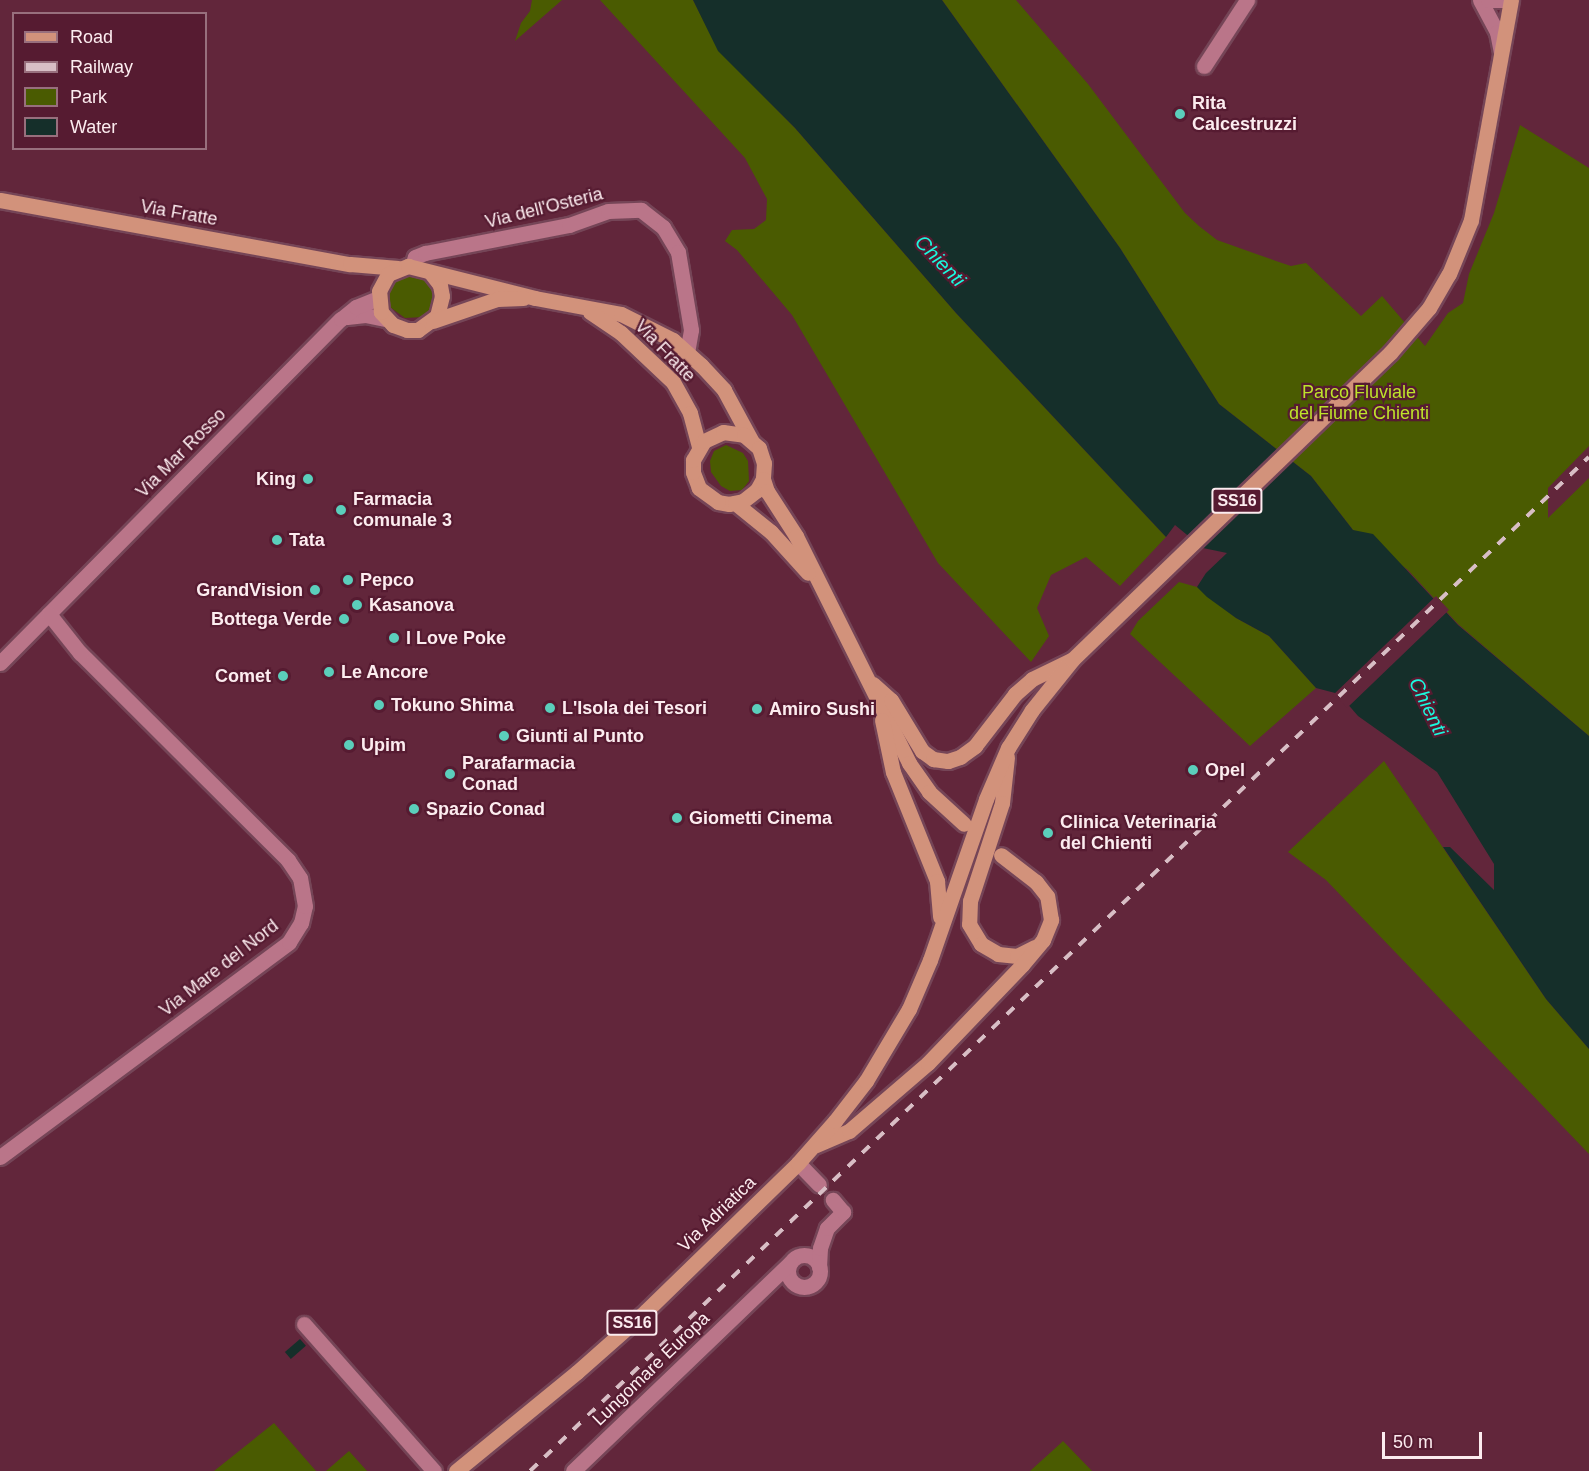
<!DOCTYPE html>
<style>
body{margin:0}
#map{position:relative;width:1589px;height:1471px;overflow:hidden;background:#62263b;font-family:Arial,sans-serif}
div>[style]{position:absolute}
.green>*{inset:0;background:#4a5b01}
.water>*{inset:0;background:#152f2a;transform-origin:0 0}
.pier>*{inset:0;background:#62263b}
.roads{filter:drop-shadow(2px 0 #754557) drop-shadow(-2px 0 #754557) drop-shadow(0 2px #754557) drop-shadow(0 -2px #754557)}
.minor>*{height:15px;margin:-7.5px;padding:0 7.5px;transform-origin:7.5px;border-radius:7.5px;background:#ba7589}
.minor>.ring{margin:-7.5px;padding:0;box-sizing:content-box;background:none;border:15px solid #ba7589;border-radius:50%}
.major>*{height:15px;margin:-7.5px;padding:0 7.5px;transform-origin:7.5px;border-radius:7.5px;background:#d2927b}
.rail>*{height:4px;margin-top:-2px;transform-origin:0;background:repeating-linear-gradient(90deg,#d8bec5 0 10px,transparent 0 20px)}
.dots>*{width:16px;height:16px;translate:-50% -50%;box-sizing:border-box;border:3px solid #561b31;border-radius:50%}
span{translate:-50% -50%;white-space:nowrap;text-align:center;line-height:1.15;-webkit-text-stroke:4.5px #561b31;paint-order:stroke}
.shield-label span{padding:2px 4px;background:#561b31;border:2px solid;border-radius:4px;-webkit-text-stroke-width:0}
.shield-label{font-size:16px;color:#fcecef;font-weight:700}
.poi-label{font-size:18px;color:#fcecef;font-weight:700}
.left{translate:0 -50%;text-align:left}
.right{translate:-100% -50%;text-align:right}
.street-label{font-size:18px;color:#fcecef}
.park-label{font-size:18px;color:#bee32b}
.water-label{font-size:20px;color:#1af9de;font-style:italic}
.legend{position:absolute;left:12px;top:12px;width:195px;height:138px;box-sizing:border-box;background:#561b31;border:2px solid #986f7d;margin:0;padding:8px 10px;list-style:none;font-size:18px;color:#fcecef}
.legend li{display:flex;align-items:center;gap:12px;height:30px}
.legend b{width:30px;border:2px solid #986f7d}
.scale{position:absolute;left:1382px;top:1432px;width:100px;height:27px;box-sizing:border-box;border:3px solid #fcecef;border-top:0;padding-left:8px;font-size:18px;line-height:21px;white-space:nowrap;color:#fcecef;-webkit-text-stroke:4px #561b31;paint-order:stroke}
</style>
<div id="map">
<div class="green">
<i style="clip-path:polygon(532px 0,562px 0,515px 41px,521px 23px,530px 11px)"></i>
<i style="clip-path:polygon(600px 0,693px 0,719px 51px,795px 128px,956px 313px,1166px 537px,1120px 586px,1086px 557px,1051px 575px,1037px 608px,1049px 636px,1031px 662px,938px 563px,792px 315px,737px 250px,725px 241px,732px 230px,754px 229px,766px 220px,767px 199px,745px 158px)"></i>
<i style="clip-path:polygon(942px 0,1016px 0,1088px 84px,1185px 213px,1199px 226px,1217px 240px,1276px 261px,1291px 266px,1306px 263px,1361px 316px,1382px 296px,1425px 346px,1448px 313px,1463px 303px,1469px 274px,1494px 213px,1520px 125px,1589px 168px,1589px 446px,1548px 488px,1548px 518px,1589px 478px,1589px 736px,1458px 624px,1408px 570px,1353px 530px,1311px 476px,1219px 404px,1120px 248px)"></i>
<i style="clip-path:polygon(406px 276px,425px 280px,436px 296px,430px 313px,423px 317px,405px 318px,387px 305px,385px 295px,392px 281px)"></i>
<i style="clip-path:polygon(726px 445px,743px 453px,748px 461px,749px 481px,742px 490px,730px 491px,721px 486px,711px 472px,710px 461px,714px 451px)"></i>
<i style="clip-path:polygon(1179px 582px,1197px 587px,1236px 618px,1269px 636px,1316px 688px,1250px 746px,1130px 634px,1138px 621px)"></i>
<i style="clip-path:polygon(1384px 761px,1546px 999px,1589px 1049px,1589px 1154px,1326px 880px,1288px 852px)"></i>
<i style="clip-path:polygon(274px 1423px,316px 1471px,214px 1471px)"></i>
<i style="clip-path:polygon(1063px 1441px,1092px 1471px,1030px 1471px,1061px 1443px)"></i>
<i style="clip-path:polygon(349px 1451px,367px 1471px,326px 1471px)"></i>
</div>
<div class="water">
<i style="clip-path:polygon(693px 0,942px 0,1120px 248px,1219px 404px,1311px 476px,1353px 530px,1373px 534px,1458px 625px,1589px 736px,1589px 1049px,1546px 999px,1443px 847px,1450px 847px,1494px 890px,1494px 864px,1437px 772px,1358px 716px,1339px 694px,1316px 688px,1269px 636px,1236px 618px,1207px 597px,1197px 587px,1206px 573px,1227px 553px,1203px 548px,1175px 525px,1166px 537px,956px 313px,795px 128px,718px 51px)"></i>
<i style="left:300px;top:1339px;width:9px;height:20px;rotate:49deg"></i>
</div>
<div class="pier">
<i style="clip-path:polygon(1436px 596px,1449px 610px,1347px 708px,1337px 697px,1332px 696px)"></i>
</div>
<div class="roads">
<div class="minor">
<i style="left:1480px;top:0;width:36px;rotate:62deg"></i>
<i style="left:1497px;top:32px;width:20px;rotate:79deg"></i>
<i style="left:1488px;top:0;width:18px"></i>
<i style="left:1204px;top:66px;width:79px;rotate:-56.9deg"></i>
<i style="left:412px;top:266px;width:9px;rotate:-72deg"></i>
<i style="left:415px;top:257px;width:11px;rotate:-22deg"></i>
<i style="left:425px;top:253px;width:147px;rotate:-11deg"></i>
<i style="left:569px;top:225px;width:41px;rotate:-19.7deg"></i>
<i style="left:608px;top:211px;width:33px;rotate:-2deg"></i>
<i style="left:641px;top:210px;width:28px;rotate:38deg"></i>
<i style="left:663px;top:227px;width:29px;rotate:59deg"></i>
<i style="left:678px;top:252px;width:79px;rotate:80.5deg"></i>
<i style="left:691px;top:330px;width:23px;rotate:100deg"></i>
<i style="left:347px;top:317px;width:18px;rotate:-6deg"></i>
<i style="left:365px;top:315px;width:20px;rotate:11deg"></i>
<i style="left:0;top:663px;width:484px;rotate:-45.3deg"></i>
<i style="left:341px;top:319px;width:19px;rotate:-39deg"></i>
<i style="left:356px;top:307px;width:24px;rotate:-22deg"></i>
<i style="left:0;top:1157px;width:360px;rotate:-36.6deg"></i>
<i style="left:289px;top:942px;width:22px;rotate:-58deg"></i>
<i style="left:301px;top:923px;width:17px;rotate:-77deg"></i>
<i style="left:305px;top:906px;width:28px;rotate:-100deg"></i>
<i style="left:300px;top:878px;width:22px;rotate:-124deg"></i>
<i style="left:288px;top:860px;width:293px;rotate:-135.1deg"></i>
<i style="left:80px;top:653px;width:50px;rotate:-128.5deg"></i>
<i style="left:798px;top:1163px;width:30px;rotate:46deg"></i>
<i class="ring" style="left:788px;top:1255px;width:17px;height:17px"></i>
<i style="left:819px;top:1267px;width:19px;rotate:-87deg"></i>
<i style="left:820px;top:1248px;width:21px;rotate:-71deg"></i>
<i style="left:827px;top:1228px;width:23px;rotate:-45deg"></i>
<i style="left:843px;top:1212px;width:16px;rotate:-130deg"></i>
<i style="left:304px;top:1324px;width:196px;rotate:48.5deg"></i>
<i style="left:573px;top:1471px;width:301px;rotate:-43.8deg"></i>
</div>
<div class="major">
<i style="left:0;top:200px;width:356px;rotate:10.4deg"></i>
<i style="left:350px;top:264px;width:48px;rotate:4.8deg"></i>
<i style="left:430px;top:272px;width:16px;rotate:52deg"></i>
<i style="left:440px;top:285px;width:11px;rotate:80deg"></i>
<i style="left:442px;top:296px;width:21px;rotate:104deg"></i>
<i style="left:437px;top:316px;width:24px;rotate:144deg"></i>
<i style="left:418px;top:330px;width:11px;rotate:180deg"></i>
<i style="left:407px;top:330px;width:15px;rotate:-160deg"></i>
<i style="left:393px;top:325px;width:18px;rotate:-133deg"></i>
<i style="left:381px;top:312px;width:21px;rotate:-95deg"></i>
<i style="left:379px;top:291px;width:19px;rotate:-62deg"></i>
<i style="left:388px;top:274px;width:22px;rotate:-22deg"></i>
<i style="left:408px;top:266px;width:131px;rotate:14.1deg"></i>
<i style="left:535px;top:298px;width:87px;rotate:10.5deg"></i>
<i style="left:621px;top:314px;width:58px;rotate:26.6deg"></i>
<i style="left:673px;top:340px;width:38px;rotate:42deg"></i>
<i style="left:701px;top:365px;width:34px;rotate:47deg"></i>
<i style="left:724px;top:390px;width:57px;rotate:61.6deg"></i>
<i style="left:590px;top:312px;width:37px;rotate:34deg"></i>
<i style="left:621px;top:333px;width:71px;rotate:43.3deg"></i>
<i style="left:673px;top:382px;width:35px;rotate:61deg"></i>
<i style="left:690px;top:413px;width:35px;rotate:75deg"></i>
<i style="left:433px;top:321px;width:68px;rotate:-19deg"></i>
<i style="left:497px;top:299px;width:26px;rotate:-2deg"></i>
<i style="left:763px;top:479px;width:13px;rotate:119deg"></i>
<i style="left:757px;top:490px;width:18px;rotate:142deg"></i>
<i style="left:743px;top:501px;width:14px;rotate:168deg"></i>
<i style="left:729px;top:504px;width:11px;rotate:-170deg"></i>
<i style="left:718px;top:502px;width:24px;rotate:-144deg"></i>
<i style="left:699px;top:488px;width:17px;rotate:-111deg"></i>
<i style="left:693px;top:472px;width:12px;rotate:-90deg"></i>
<i style="left:693px;top:460px;width:22px;rotate:-60deg"></i>
<i style="left:704px;top:441px;width:21px;rotate:-25deg"></i>
<i style="left:723px;top:432px;width:21px;rotate:8deg"></i>
<i style="left:744px;top:435px;width:20px;rotate:41deg"></i>
<i style="left:759px;top:448px;width:16px;rotate:72deg"></i>
<i style="left:764px;top:463px;width:16px;rotate:94deg"></i>
<i style="left:763px;top:479px;width:13px;rotate:72deg"></i>
<i style="left:767px;top:491px;width:54px;rotate:57.2deg"></i>
<i style="left:796px;top:536px;width:254px;rotate:63.5deg"></i>
<i style="left:909px;top:763px;width:35px;rotate:55deg"></i>
<i style="left:929px;top:792px;width:47px;rotate:42.4deg"></i>
<i style="left:735px;top:503px;width:46px;rotate:38.9deg"></i>
<i style="left:771px;top:532px;width:55px;rotate:47.9deg"></i>
<i style="left:873px;top:684px;width:24px;rotate:42deg"></i>
<i style="left:891px;top:700px;width:60px;rotate:58.7deg"></i>
<i style="left:922px;top:751px;width:14px;rotate:36deg"></i>
<i style="left:933px;top:759px;width:15px;rotate:8deg"></i>
<i style="left:948px;top:761px;width:13px;rotate:-18deg"></i>
<i style="left:960px;top:757px;width:19px;rotate:-36deg"></i>
<i style="left:975px;top:746px;width:66px;rotate:-52.4deg"></i>
<i style="left:1015px;top:694px;width:23px;rotate:-41deg"></i>
<i style="left:1032px;top:679px;width:43px;rotate:-26deg"></i>
<i style="left:882px;top:720px;width:53px;rotate:78.1deg"></i>
<i style="left:893px;top:772px;width:118px;rotate:68deg"></i>
<i style="left:937px;top:881px;width:36px;rotate:85deg"></i>
<i style="left:1007px;top:757px;width:46px;rotate:96.2deg"></i>
<i style="left:1002px;top:803px;width:103px;rotate:108.1deg"></i>
<i style="left:970px;top:901px;width:23px;rotate:92deg"></i>
<i style="left:969px;top:924px;width:23px;rotate:59deg"></i>
<i style="left:981px;top:944px;width:20px;rotate:30deg"></i>
<i style="left:998px;top:954px;width:19px;rotate:6deg"></i>
<i style="left:1017px;top:956px;width:20px;rotate:-27deg"></i>
<i style="left:816px;top:1145px;width:36px;rotate:-23deg"></i>
<i style="left:849px;top:1131px;width:104px;rotate:-40.7deg"></i>
<i style="left:928px;top:1063px;width:136px;rotate:-46.2deg"></i>
<i style="left:1022px;top:965px;width:33px;rotate:-50deg"></i>
<i style="left:1043px;top:940px;width:22px;rotate:-68deg"></i>
<i style="left:1051px;top:920px;width:24px;rotate:-99deg"></i>
<i style="left:1047px;top:896px;width:18px;rotate:-128deg"></i>
<i style="left:1036px;top:882px;width:44px;rotate:-142.4deg"></i>
<i style="left:456px;top:1471px;width:156px;rotate:-39.3deg"></i>
<i style="left:577px;top:1372px;width:92px;rotate:-41.5deg"></i>
<i style="left:646px;top:1311px;width:212px;rotate:-44.2deg"></i>
<i style="left:798px;top:1163px;width:56px;rotate:-48.6deg"></i>
<i style="left:835px;top:1121px;width:51px;rotate:-52.2deg"></i>
<i style="left:866px;top:1081px;width:84px;rotate:-59.2deg"></i>
<i style="left:909px;top:1009px;width:53px;rotate:-66.8deg"></i>
<i style="left:930px;top:960px;width:170px;rotate:-70.8deg"></i>
<i style="left:986px;top:799px;width:56px;rotate:-66.7deg"></i>
<i style="left:1008px;top:748px;width:45px;rotate:-57.7deg"></i>
<i style="left:1032px;top:710px;width:64px;rotate:-51.3deg"></i>
<i style="left:1072px;top:660px;width:442px;rotate:-44deg"></i>
<i style="left:1390px;top:353px;width:60px;rotate:-49.1deg"></i>
<i style="left:1429px;top:308px;width:39px;rotate:-60deg"></i>
<i style="left:1449px;top:274px;width:58px;rotate:-67.8deg"></i>
<i style="left:1471px;top:220px;width:224px;rotate:-79.7deg"></i>
</div>
</div>
<div class="rail">
<i style="left:530px;top:1471px;width:1466px;rotate:-43.76deg"></i>
</div>
<div class="dots">
<i style="left:1180px;top:114px;background:#5bcebb"></i>
<i style="left:308px;top:479px;background:#5bcebb"></i>
<i style="left:341px;top:510px;background:#5bcebb"></i>
<i style="left:277px;top:540px;background:#5bcebb"></i>
<i style="left:348px;top:580px;background:#5bcebb"></i>
<i style="left:315px;top:590px;background:#5bcebb"></i>
<i style="left:357px;top:605px;background:#5bcebb"></i>
<i style="left:344px;top:619px;background:#5bcebb"></i>
<i style="left:394px;top:638px;background:#5bcebb"></i>
<i style="left:329px;top:672px;background:#5bcebb"></i>
<i style="left:283px;top:676px;background:#5bcebb"></i>
<i style="left:379px;top:705px;background:#5bcebb"></i>
<i style="left:550px;top:708px;background:#5bcebb"></i>
<i style="left:757px;top:709px;background:#5bcebb"></i>
<i style="left:504px;top:736px;background:#5bcebb"></i>
<i style="left:349px;top:745px;background:#5bcebb"></i>
<i style="left:1193px;top:770px;background:#5bcebb"></i>
<i style="left:450px;top:774px;background:#5bcebb"></i>
<i style="left:414px;top:809px;background:#5bcebb"></i>
<i style="left:677px;top:818px;background:#5bcebb"></i>
<i style="left:1048px;top:833px;background:#5bcebb"></i>
</div>
<div class="shield-label">
<span style="left:1237px;top:501px">SS16</span>
<span style="left:632px;top:1323px">SS16</span>
</div>
<div class="poi-label">
<span class="left" style="left:1192px;top:114px">Rita<br>Calcestruzzi</span>
<span class="right" style="left:296px;top:479px">King</span>
<span class="left" style="left:353px;top:510px">Farmacia<br>comunale 3</span>
<span class="left" style="left:289px;top:540px">Tata</span>
<span class="left" style="left:360px;top:580px">Pepco</span>
<span class="right" style="left:303px;top:590px">GrandVision</span>
<span class="left" style="left:369px;top:605px">Kasanova</span>
<span class="right" style="left:332px;top:619px">Bottega Verde</span>
<span class="left" style="left:406px;top:638px">I Love Poke</span>
<span class="left" style="left:341px;top:672px">Le Ancore</span>
<span class="right" style="left:271px;top:676px">Comet</span>
<span class="left" style="left:391px;top:705px">Tokuno Shima</span>
<span class="left" style="left:562px;top:708px">L'Isola dei Tesori</span>
<span class="left" style="left:769px;top:709px">Amiro Sushi</span>
<span class="left" style="left:516px;top:736px">Giunti al Punto</span>
<span class="left" style="left:361px;top:745px">Upim</span>
<span class="left" style="left:462px;top:774px">Parafarmacia<br>Conad</span>
<span class="left" style="left:1205px;top:770px">Opel</span>
<span class="left" style="left:426px;top:809px">Spazio Conad</span>
<span class="left" style="left:689px;top:818px">Giometti Cinema</span>
<span class="left" style="left:1060px;top:833px">Clinica Veterinaria<br>del Chienti</span>
</div>
<div class="street-label">
<span style="left:544px;top:208px;rotate:-14deg">Via dell'Osteria</span>
<span style="left:179px;top:213px;rotate:10deg">Via Fratte</span>
<span style="left:665px;top:351px;rotate:46deg">Via Fratte</span>
<span style="left:181px;top:453px;rotate:-45deg">Via Mar Rosso</span>
<span style="left:219px;top:968px;rotate:-38deg">Via Mare del Nord</span>
<span style="left:717px;top:1214px;rotate:-44deg">Via Adriatica</span>
<span style="left:651px;top:1369px;rotate:-44deg">Lungomare Europa</span>
</div>
<div class="park-label">
<span style="left:1359px;top:403px">Parco Fluviale<br>del Fiume Chienti</span>
</div>
<div class="water-label">
<span style="left:940px;top:261px;rotate:46deg">Chienti</span>
<span style="left:1428px;top:707px;rotate:64deg">Chienti</span>
</div>
<ul class="legend">
<li><b style="height:8px;background:#d2927b"></b>Road</li>
<li><b style="height:8px;background:#d8bec5"></b>Railway</li>
<li><b style="height:16px;background:#4a5b01"></b>Park</li>
<li><b style="height:16px;background:#152f2a"></b>Water</li>
</ul>
<div class="scale">50 m</div>
</div>
